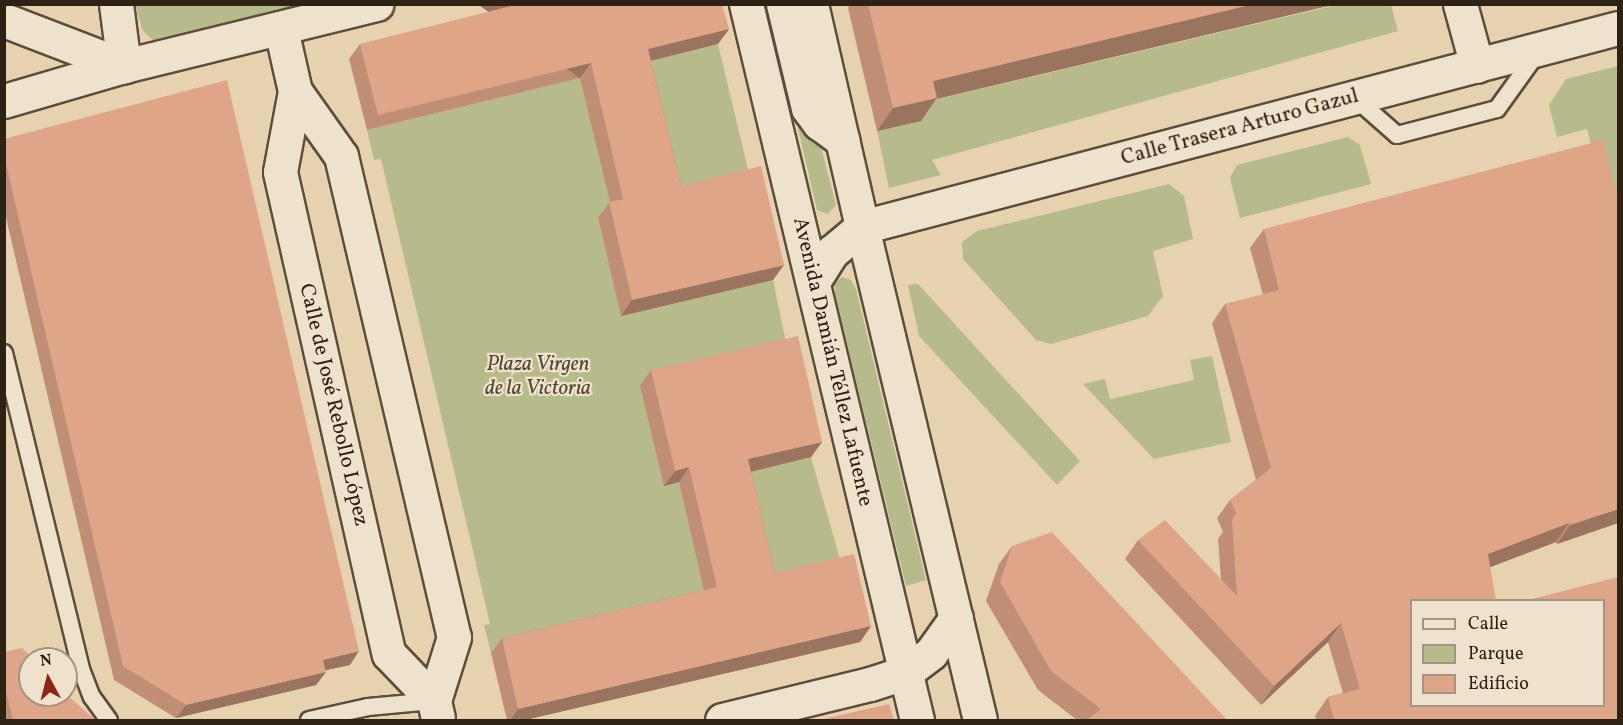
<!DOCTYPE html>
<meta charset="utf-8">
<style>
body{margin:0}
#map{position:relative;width:1623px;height:725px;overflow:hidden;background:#e7d2b0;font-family:Vollkorn,serif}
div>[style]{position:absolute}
.green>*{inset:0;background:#b7bb8b}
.roads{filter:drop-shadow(2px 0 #5c4e3c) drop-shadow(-2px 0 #5c4e3c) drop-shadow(0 2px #5c4e3c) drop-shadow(0 -2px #5c4e3c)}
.lane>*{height:16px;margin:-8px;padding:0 8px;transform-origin:8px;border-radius:8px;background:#efe2cc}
.street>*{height:33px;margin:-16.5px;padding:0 16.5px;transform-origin:16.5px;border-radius:16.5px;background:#efe2cc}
.secondary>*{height:33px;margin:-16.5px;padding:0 16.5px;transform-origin:16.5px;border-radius:16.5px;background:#efe2cc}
.wall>*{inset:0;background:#bf8e75}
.shaded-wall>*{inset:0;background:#9b745f;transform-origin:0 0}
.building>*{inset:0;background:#dea588}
span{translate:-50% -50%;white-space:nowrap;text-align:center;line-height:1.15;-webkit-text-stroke:4.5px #efe2cc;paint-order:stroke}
.street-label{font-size:21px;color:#2e2215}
.park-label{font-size:21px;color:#504832;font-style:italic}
.frame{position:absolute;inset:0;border:6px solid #2e2215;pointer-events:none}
.legend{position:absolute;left:1410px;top:599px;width:195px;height:108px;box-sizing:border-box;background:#efe2cc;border:2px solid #a29583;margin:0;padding:8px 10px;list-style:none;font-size:18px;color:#2e2215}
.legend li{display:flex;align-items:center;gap:12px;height:30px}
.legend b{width:30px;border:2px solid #a29583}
.north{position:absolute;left:18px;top:647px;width:60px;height:60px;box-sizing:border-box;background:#efe2cc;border:2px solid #a29583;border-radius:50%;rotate:353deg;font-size:16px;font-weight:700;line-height:24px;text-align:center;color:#2e2215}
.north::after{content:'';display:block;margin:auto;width:21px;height:27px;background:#8f2418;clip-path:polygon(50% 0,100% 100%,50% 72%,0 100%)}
</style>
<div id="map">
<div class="green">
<i style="clip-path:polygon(135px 5px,313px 5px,155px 42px,143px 31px)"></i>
<i style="clip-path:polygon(1336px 5px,1391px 5px,1398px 31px,932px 160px,941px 175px,889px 188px,877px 131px,920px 121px,916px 104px)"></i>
<i style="clip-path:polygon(718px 44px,751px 182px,598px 218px,621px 315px,773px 280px,788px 352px,664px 485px,811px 457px,843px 570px,491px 653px,484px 625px,490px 624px,381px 159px,374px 160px,367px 130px)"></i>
<i style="clip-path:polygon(1618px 66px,1618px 201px,1607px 204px,1587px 129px,1557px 137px,1549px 105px,1566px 79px)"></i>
<i style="clip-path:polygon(797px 124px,821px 147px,836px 205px,828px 214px,817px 210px)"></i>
<i style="clip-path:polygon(1348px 137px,1360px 145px,1371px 184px,1240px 218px,1230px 178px,1237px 165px)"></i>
<i style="clip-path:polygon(1169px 184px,1184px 196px,1193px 239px,1153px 251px,1163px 296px,1148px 316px,1051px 344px,1036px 340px,963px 259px,962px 242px,977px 231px)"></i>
<i style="clip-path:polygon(842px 277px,851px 280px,856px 289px,926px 580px,906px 586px,835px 294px,835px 283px)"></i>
<i style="clip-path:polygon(918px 284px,1080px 461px,1057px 485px,919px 336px,908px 285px)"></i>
<i style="clip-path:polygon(1212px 356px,1231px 442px,1154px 459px,1083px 384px,1105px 379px,1110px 399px,1194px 380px,1190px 360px)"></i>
</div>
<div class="roads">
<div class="lane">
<i style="left:1355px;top:98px;width:56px;rotate:41.4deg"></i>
<i style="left:1397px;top:135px;width:103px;rotate:-14.6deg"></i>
<i style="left:1497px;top:109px;width:70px;rotate:-54.3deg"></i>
<i style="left:4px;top:353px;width:325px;rotate:76.3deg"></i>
<i style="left:81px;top:669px;width:30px;rotate:69deg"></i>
<i style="left:92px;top:697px;width:29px;rotate:54deg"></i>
<i style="left:309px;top:720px;width:60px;rotate:-12.4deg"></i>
<i style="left:368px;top:707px;width:65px;rotate:-5.3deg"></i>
</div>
<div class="street">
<i style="left:116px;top:4px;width:63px;rotate:82.6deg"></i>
<i style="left:1460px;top:4px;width:64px;rotate:74.7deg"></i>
<i style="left:4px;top:20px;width:129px;rotate:21deg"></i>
<i style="left:281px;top:29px;width:64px;rotate:77.3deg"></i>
<i style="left:295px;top:91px;width:80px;rotate:54.7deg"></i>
<i style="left:341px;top:156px;width:494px;rotate:76.8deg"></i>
<i style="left:454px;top:637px;width:67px;rotate:107.4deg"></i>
<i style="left:295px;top:91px;width:82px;rotate:100.5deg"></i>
<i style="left:280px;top:172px;width:494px;rotate:77.3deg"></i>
<i style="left:389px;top:654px;width:65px;rotate:46.2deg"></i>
<i style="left:434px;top:701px;width:17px;rotate:77deg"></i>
<i style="left:4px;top:101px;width:125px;rotate:-16.3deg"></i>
<i style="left:124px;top:66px;width:260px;rotate:-13.8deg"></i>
<i style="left:862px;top:227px;width:782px;rotate:-14.75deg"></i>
<i style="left:722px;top:720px;width:152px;rotate:-13.7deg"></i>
<i style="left:870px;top:684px;width:38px;rotate:-18deg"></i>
</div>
<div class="secondary">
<i style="left:746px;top:4px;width:736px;rotate:76.57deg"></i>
<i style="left:783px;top:4px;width:107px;rotate:76.5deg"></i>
<i style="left:808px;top:108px;width:19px;rotate:54deg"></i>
<i style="left:819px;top:123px;width:29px;rotate:36deg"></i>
<i style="left:811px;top:4px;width:229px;rotate:77.1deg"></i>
<i style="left:862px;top:227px;width:507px;rotate:76.54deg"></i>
<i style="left:813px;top:282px;width:36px;rotate:-58deg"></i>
<i style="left:832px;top:252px;width:39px;rotate:-40deg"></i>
<i style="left:906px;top:672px;width:31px;rotate:-37deg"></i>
<i style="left:931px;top:653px;width:43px;rotate:-54.5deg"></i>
</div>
</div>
<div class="wall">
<i style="clip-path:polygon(850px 4px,1336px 4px,936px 99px,921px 121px,877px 131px,848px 8px)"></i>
<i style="clip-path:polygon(729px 29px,718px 44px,651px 61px,681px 186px,773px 280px,621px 316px,598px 218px,610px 202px,580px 78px,367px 130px,349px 59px,360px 44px)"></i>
<i style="clip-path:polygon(4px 139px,350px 665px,325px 670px,326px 672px,316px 685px,176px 718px,114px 680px,4px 209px)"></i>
<i style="clip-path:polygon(1264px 229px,1618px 523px,1557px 544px,1556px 542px,1490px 567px,1412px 600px,1618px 720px,1316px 720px,1315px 716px,1328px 697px,1343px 693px,1328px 642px,1261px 705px,1125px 559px,1138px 540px,1221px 579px,1218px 539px,1223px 532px,1217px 518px,1230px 500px,1256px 480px,1212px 323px,1225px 304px,1263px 295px,1250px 248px)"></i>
<i style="clip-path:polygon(651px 370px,822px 442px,811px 457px,751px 472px,775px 573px,871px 626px,860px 642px,525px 720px,507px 720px,491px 653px,502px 638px,704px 590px,679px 482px,664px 486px,640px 386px)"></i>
<i style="clip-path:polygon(1012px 546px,1227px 720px,1077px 720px,1038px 690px,986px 601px,999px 564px)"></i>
<i style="clip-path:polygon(4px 652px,70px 698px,95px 720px,4px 720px)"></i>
</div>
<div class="shaded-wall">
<i style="clip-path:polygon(1254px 4px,1336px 4px,936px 99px,921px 121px,877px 131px,893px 108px,933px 81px)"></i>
<i style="clip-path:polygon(729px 29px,718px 44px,637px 64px,648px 49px)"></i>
<i style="left:591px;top:63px;width:19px;height:219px;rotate:126deg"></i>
<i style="clip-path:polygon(784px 265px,773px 280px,621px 316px,632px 300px)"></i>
<i style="clip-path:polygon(822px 442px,811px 457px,737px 475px,748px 459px)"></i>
<i style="clip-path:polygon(689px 467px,679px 482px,664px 486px,675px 471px)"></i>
<i style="clip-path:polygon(1618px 509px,1618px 523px,1557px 544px,1570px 525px)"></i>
<i style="clip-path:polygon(1569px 523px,1556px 542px,1475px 573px,1488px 554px)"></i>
<i style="clip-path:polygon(1341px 623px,1328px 642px,1261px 705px,1274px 686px)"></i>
<i style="clip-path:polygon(871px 626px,860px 642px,525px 720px,510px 720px,518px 709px)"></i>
<i style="clip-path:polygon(359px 651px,350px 665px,313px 673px,323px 660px)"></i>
<i style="clip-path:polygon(326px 672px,316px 685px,176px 718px,186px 705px)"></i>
</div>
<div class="building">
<i style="clip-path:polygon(519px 4px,722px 4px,729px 29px,648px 49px,681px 186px,761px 166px,784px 265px,632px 300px,609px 202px,623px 199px,591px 63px,378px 115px,360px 44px)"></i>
<i style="clip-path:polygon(868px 4px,1254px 4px,933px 81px,937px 98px,893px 108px)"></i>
<i style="clip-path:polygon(227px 80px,359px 651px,323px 660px,326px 672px,186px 705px,123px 666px,4px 155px,4px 139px)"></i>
<i style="clip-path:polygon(1603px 140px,1618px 200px,1618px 509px,1570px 525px,1569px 523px,1488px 554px,1496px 600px,1412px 600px,1412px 705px,1604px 705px,1604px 600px,1528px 600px,1618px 577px,1618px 720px,1334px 720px,1328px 697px,1360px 689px,1341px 623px,1274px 686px,1138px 540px,1165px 520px,1237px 596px,1232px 520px,1236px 513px,1230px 500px,1271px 468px,1225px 304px,1279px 290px,1264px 229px)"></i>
<i style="clip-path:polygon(798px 336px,822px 442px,748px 459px,775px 573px,854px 554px,871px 626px,518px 709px,502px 638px,717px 587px,689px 467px,675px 471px,651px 370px)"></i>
<i style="clip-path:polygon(1052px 532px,1227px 720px,1087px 720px,1101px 709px,1051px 671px,1000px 582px,1012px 546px)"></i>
<i style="clip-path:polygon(22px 648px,34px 659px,30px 659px,30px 695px,66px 695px,66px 687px,70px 690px,70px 698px,95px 720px,13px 720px,4px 684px,4px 652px)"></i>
<i style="clip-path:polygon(889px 704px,894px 720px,819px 720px)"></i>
</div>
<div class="street-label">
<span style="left:1240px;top:128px;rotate:-15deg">Calle Trasera Arturo Gazul</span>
<span style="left:832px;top:362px;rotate:77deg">Avenida Damián Téllez Lafuente</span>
<span style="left:333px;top:405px;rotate:77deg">Calle de José Rebollo López</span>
</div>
<div class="park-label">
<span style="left:538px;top:377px">Plaza Virgen<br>de la Victoria</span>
</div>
<div class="frame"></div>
<ul class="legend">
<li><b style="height:8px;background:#efe2cc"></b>Calle</li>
<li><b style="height:16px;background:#b7bb8b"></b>Parque</li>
<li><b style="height:16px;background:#dea588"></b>Edificio</li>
</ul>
<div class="north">N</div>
</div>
